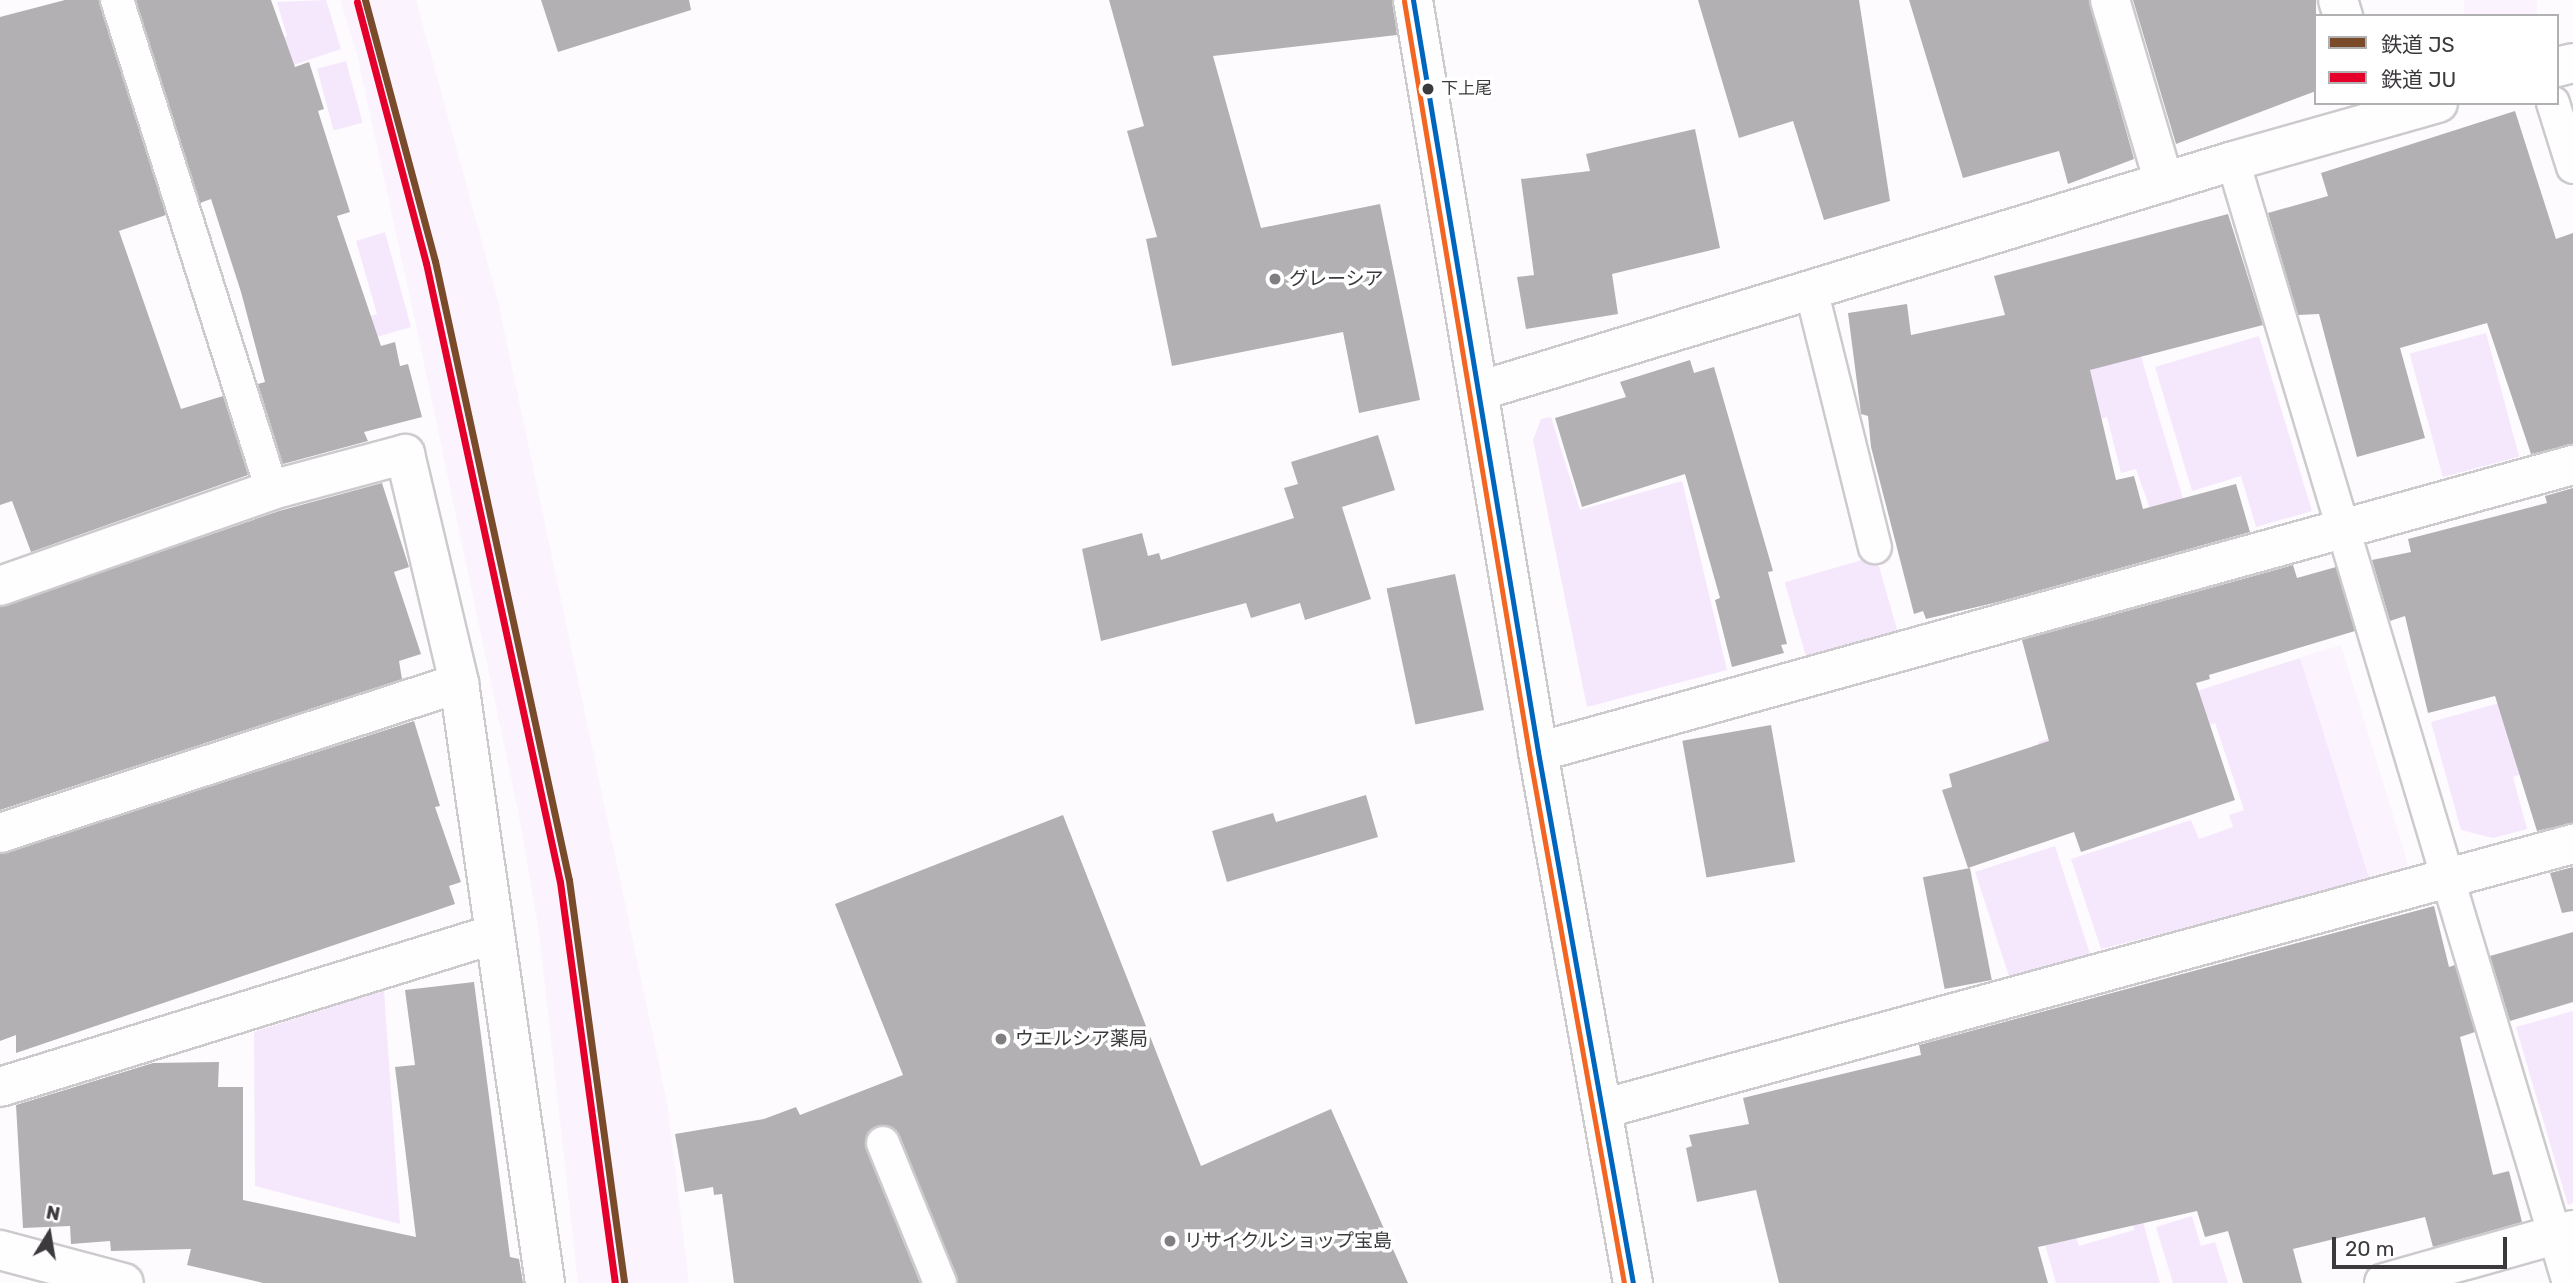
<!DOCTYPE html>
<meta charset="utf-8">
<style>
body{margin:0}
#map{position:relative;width:2573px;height:1283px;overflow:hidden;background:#fdfbfe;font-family:Rubik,"Noto Sans JP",sans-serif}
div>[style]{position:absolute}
.built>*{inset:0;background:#fbf3fe;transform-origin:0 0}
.green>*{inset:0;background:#f6e8fc;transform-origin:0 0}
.building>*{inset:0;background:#b2b0b3;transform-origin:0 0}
.roads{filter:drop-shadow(2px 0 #cdcace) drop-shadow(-2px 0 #cdcace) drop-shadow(0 2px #cdcace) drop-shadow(0 -2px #cdcace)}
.lane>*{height:32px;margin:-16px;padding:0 16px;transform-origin:16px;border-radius:16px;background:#fffeff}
.street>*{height:38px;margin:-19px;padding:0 19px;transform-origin:19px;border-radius:19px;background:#fffeff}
.secondary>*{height:38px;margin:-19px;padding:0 19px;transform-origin:19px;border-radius:19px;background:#fffeff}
.bus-1>*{height:5px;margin:-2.5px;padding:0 2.5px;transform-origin:2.5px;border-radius:2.5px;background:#0065bd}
.bus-2>*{height:5px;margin:-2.5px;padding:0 2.5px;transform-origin:2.5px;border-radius:2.5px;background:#f26522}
.rail-1>*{height:7px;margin:-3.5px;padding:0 3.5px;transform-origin:3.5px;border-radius:3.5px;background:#7a4b2a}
.rail-2>*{height:7px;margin:-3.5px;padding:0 3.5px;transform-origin:3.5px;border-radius:3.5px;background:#e4002b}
.dots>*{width:19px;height:19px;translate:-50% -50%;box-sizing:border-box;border:4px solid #fff;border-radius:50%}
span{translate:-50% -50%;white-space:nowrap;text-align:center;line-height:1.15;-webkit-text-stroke:7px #fff;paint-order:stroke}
.bus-label{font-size:17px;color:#3d3a3e}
.left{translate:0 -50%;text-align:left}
.poi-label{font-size:19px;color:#3d3a3e}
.legend{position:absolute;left:2314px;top:14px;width:245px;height:91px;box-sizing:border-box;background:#fff;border:2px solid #b1b0b2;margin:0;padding:9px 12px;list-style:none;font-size:21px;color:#3d3a3e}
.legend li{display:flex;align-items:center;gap:14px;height:35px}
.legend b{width:35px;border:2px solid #b1b0b2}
.north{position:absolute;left:14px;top:1199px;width:70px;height:70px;-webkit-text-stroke:5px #fff;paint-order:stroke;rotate:11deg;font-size:19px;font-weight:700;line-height:28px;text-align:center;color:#3d3a3e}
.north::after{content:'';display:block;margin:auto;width:24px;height:32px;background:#3d3a3e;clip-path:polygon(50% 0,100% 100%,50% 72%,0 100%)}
.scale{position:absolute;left:2332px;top:1237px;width:175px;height:32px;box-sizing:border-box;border:4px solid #3d3a3e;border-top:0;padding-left:9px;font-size:21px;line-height:24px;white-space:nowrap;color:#3d3a3e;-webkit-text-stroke:5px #fff;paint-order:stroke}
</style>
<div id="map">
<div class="built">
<i style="clip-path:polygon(340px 0,416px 0,424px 29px,498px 301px,667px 1102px,689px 1283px,578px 1283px,539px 932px,519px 816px,414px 316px,356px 50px)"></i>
<i style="left:2464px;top:0;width:73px;height:17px"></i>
<i style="left:2341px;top:645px;width:234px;height:43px;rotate:73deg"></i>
</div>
<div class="green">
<i style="clip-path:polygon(326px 0,341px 49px,210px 93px,253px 47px,287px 36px,277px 2px)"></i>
<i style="left:346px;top:61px;width:64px;height:30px;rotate:75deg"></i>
<i style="clip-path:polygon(385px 232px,411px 327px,373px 338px,367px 317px,377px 314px,356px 241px)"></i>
<i style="left:2486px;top:333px;width:128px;height:79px;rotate:75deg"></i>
<i style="clip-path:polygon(2259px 336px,2312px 511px,2256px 527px,2241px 476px,2192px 491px,2155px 367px)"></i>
<i style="clip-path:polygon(2137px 343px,2198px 549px,2168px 560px,2136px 469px,2121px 473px,2107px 417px,2046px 435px,2027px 376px)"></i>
<i style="clip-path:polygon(1551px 417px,1580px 510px,1682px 481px,1727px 670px,1587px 707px,1533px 440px,1541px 419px)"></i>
<i style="left:1876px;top:556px;width:80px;height:95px;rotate:74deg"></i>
<i style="clip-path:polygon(2300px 658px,2370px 881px,2101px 949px,2071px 859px,2191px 820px,2199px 839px,2233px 827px,2229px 815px,2244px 810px,2215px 723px,2052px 780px,2038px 742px)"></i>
<i style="clip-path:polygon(2510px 700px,2525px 773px,2513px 777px,2527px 829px,2493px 838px,2461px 830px,2431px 722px)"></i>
<i style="left:2055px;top:846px;width:114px;height:84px;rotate:72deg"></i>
<i style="clip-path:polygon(384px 990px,400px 1224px,255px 1186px,254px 1032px)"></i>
<i style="clip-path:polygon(2573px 1011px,2573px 1203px,2568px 1205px,2516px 1027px)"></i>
<i style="clip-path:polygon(2192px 1216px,2201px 1246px,2215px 1242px,2228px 1283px,2173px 1283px,2156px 1227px)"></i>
<i style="clip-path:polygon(2143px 1222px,2160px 1283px,2056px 1283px,2044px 1241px,2075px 1233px,2079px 1246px,2134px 1230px,2133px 1225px)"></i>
</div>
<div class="building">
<i style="clip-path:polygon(65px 0,99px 0,166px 215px,119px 231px,181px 409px,223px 396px,248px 475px,31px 552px,12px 501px,0 505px,0 17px)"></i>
<i style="clip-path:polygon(136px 0,271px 0,295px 67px,309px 62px,324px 109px,318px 111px,350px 212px,337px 216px,381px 346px,395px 342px,400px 366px,408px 364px,422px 417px,364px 432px,368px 441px,283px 464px,258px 384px,265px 382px,241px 292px,211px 199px,200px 203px)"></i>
<i style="clip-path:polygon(541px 0,689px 0,691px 10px,558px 52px)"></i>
<i style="clip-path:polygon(1109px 0,1392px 0,1397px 35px,1213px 56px,1261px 228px,1380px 204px,1420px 400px,1359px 413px,1343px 332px,1172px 366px,1146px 239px,1157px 237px,1127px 131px,1144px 126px)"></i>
<i style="clip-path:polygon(1698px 0,1859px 0,1890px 201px,1824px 220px,1793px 121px,1739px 138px)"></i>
<i style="clip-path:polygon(1909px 0,2089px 0,2134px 159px,2068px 184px,2059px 151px,1963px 178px)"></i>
<i style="clip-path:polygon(2133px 0,2316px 0,2316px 91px,2176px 144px)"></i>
<i style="clip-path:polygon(2515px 111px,2556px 239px,2573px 233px,2573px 444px,2531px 454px,2487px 323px,2400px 348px,2425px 438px,2357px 457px,2319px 314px,2298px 315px,2268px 213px,2328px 196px,2321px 173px)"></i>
<i style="clip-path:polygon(1695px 129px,1720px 248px,1612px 274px,1618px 314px,1526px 329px,1517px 277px,1534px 275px,1521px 179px,1590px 171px,1586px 154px)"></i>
<i style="clip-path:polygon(2228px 214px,2263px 325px,2090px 370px,2116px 480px,2134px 476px,2143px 509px,2236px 484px,2250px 532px,1998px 602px,1926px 619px,1923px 611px,1914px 614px,1871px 447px,1868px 416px,1861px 414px,1848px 313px,1907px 304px,1911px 335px,2005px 315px,1994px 276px)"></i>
<i style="clip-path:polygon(1690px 360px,1694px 373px,1714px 367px,1773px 571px,1768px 572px,1787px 644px,1781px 645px,1784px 653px,1732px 667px,1715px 600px,1720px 598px,1685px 474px,1582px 507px,1555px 418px,1626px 397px,1620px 382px)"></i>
<i style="clip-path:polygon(1378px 435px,1395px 490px,1342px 507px,1371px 599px,1305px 620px,1300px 603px,1251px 618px,1246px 603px,1101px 641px,1082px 549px,1142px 533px,1148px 556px,1159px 553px,1161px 560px,1294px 518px,1284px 488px,1298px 484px,1291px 462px)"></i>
<i style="clip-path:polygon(382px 483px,409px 567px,394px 572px,421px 654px,399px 661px,402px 679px,0 810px,0 607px,279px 511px)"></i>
<i style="clip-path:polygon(2573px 488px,2573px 823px,2537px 831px,2495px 696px,2428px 713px,2405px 616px,2390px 621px,2372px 560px,2411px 552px,2408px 539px,2547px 503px,2545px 496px)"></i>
<i style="clip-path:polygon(2293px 565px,2297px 578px,2336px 567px,2355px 631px,2209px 675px,2210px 679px,2196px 683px,2235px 800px,2081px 852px,2074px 832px,1968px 868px,1942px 790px,1952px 787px,1949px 774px,2049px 741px,2022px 640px)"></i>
<i style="left:1455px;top:574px;width:139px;height:70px;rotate:78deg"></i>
<i style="clip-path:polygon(414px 721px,440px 806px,435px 807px,461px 882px,449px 886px,455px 904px,16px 1053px,16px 1035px,0 1041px,0 854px)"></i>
<i style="left:1771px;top:725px;width:139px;height:90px;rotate:80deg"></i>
<i style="clip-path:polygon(1366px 795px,1378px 837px,1227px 882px,1212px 831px,1273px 813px,1276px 822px)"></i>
<i style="clip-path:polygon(1063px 815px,1201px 1166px,1331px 1109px,1408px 1283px,958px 1283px,900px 1136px,885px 1125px,868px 1132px,866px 1149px,920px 1283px,734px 1283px,722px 1194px,714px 1195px,713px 1187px,685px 1192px,675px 1134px,764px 1119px,796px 1107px,800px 1115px,903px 1075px,835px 904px)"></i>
<i style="clip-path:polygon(2573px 867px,2573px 911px,2562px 913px,2550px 873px)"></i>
<i style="left:1970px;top:868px;width:114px;height:48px;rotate:79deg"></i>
<i style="clip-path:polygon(2434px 906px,2449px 967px,2455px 965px,2475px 1032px,2460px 1037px,2493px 1175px,2509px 1171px,2522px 1222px,2433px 1247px,2425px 1217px,2293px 1249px,2302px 1283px,2243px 1283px,2228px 1231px,2205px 1237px,2197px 1211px,2038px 1247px,2048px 1283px,1779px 1283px,1756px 1190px,1697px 1202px,1686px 1148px,1692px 1146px,1689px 1135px,1749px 1124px,1743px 1098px,1921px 1055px,1919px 1045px)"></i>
<i style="clip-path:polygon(2573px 932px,2573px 1002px,2510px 1021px,2490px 956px)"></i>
<i style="clip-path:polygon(474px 982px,510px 1257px,519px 1259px,523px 1283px,263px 1283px,187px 1265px,191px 1249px,111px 1251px,110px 1241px,71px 1244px,70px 1226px,23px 1228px,16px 1105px,153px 1063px,219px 1062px,218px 1087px,243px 1087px,243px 1200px,416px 1237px,395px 1067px,415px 1065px,405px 990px)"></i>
</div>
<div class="roads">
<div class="lane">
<i style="left:117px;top:0;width:514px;rotate:72.45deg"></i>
<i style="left:2553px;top:103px;width:67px;rotate:72.6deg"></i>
<i style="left:2233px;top:161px;width:1171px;rotate:73.33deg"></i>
<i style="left:1811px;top:289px;width:266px;rotate:76.1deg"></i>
<i style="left:883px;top:1143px;width:151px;rotate:67.8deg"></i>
</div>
<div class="street">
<i style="left:2110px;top:0;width:190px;rotate:73.5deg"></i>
<i style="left:2338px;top:0;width:17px;rotate:73deg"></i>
<i style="left:2557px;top:67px;width:16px;rotate:-14deg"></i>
<i style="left:1479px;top:391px;width:788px;rotate:-16.96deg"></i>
<i style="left:2233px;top:161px;width:213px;rotate:-15.8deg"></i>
<i style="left:0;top:586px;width:288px;rotate:-19.4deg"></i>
<i style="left:272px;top:490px;width:138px;rotate:-15.1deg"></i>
<i style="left:405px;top:454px;width:235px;rotate:76.7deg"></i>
<i style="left:459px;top:683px;width:606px;rotate:81.84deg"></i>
<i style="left:1538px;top:752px;width:1074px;rotate:-15.5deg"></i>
<i style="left:0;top:833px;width:483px;rotate:-18.1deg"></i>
<i style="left:0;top:1087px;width:518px;rotate:-17.18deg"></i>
<i style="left:1602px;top:1109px;width:1007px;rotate:-15.27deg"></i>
<i style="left:0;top:1250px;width:128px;rotate:14.9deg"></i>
<i style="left:2384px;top:1283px;width:196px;rotate:-15.7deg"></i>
</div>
<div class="secondary">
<i style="left:1413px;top:0;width:762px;rotate:80.56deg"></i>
<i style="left:1538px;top:752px;width:539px;rotate:79.86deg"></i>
</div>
</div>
<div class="bus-1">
<i style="left:1413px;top:0;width:762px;rotate:80.56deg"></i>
<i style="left:1538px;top:752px;width:539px;rotate:79.86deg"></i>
</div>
<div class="bus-2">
<i style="left:1404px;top:1px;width:762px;rotate:80.56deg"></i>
<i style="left:1529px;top:753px;width:538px;rotate:79.84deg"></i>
</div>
<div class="rail-1">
<i style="left:365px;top:0;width:270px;rotate:75deg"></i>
<i style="left:435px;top:261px;width:633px;rotate:77.79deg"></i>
<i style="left:569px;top:880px;width:407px;rotate:82.2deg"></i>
</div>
<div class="rail-2">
<i style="left:357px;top:2px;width:270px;rotate:75.2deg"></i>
<i style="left:426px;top:263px;width:633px;rotate:77.79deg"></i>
<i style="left:560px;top:882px;width:405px;rotate:82.2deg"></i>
</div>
<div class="dots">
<i style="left:1428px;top:89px;background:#3d3a3e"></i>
<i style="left:1275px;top:279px;background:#807e81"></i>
<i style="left:1001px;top:1039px;background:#807e81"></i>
<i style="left:1170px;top:1241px;background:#807e81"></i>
</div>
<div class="bus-label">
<span class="left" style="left:1441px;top:89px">下上尾</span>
</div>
<div class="poi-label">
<span class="left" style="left:1289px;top:279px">グレーシア</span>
<span class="left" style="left:1015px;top:1039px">ウエルシア薬局</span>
<span class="left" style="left:1184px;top:1241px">リサイクルショップ宝島</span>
</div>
<ul class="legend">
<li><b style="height:9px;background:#7a4b2a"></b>鉄道 JS</li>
<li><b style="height:9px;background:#e4002b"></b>鉄道 JU</li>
</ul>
<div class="north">N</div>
<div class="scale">20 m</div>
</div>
